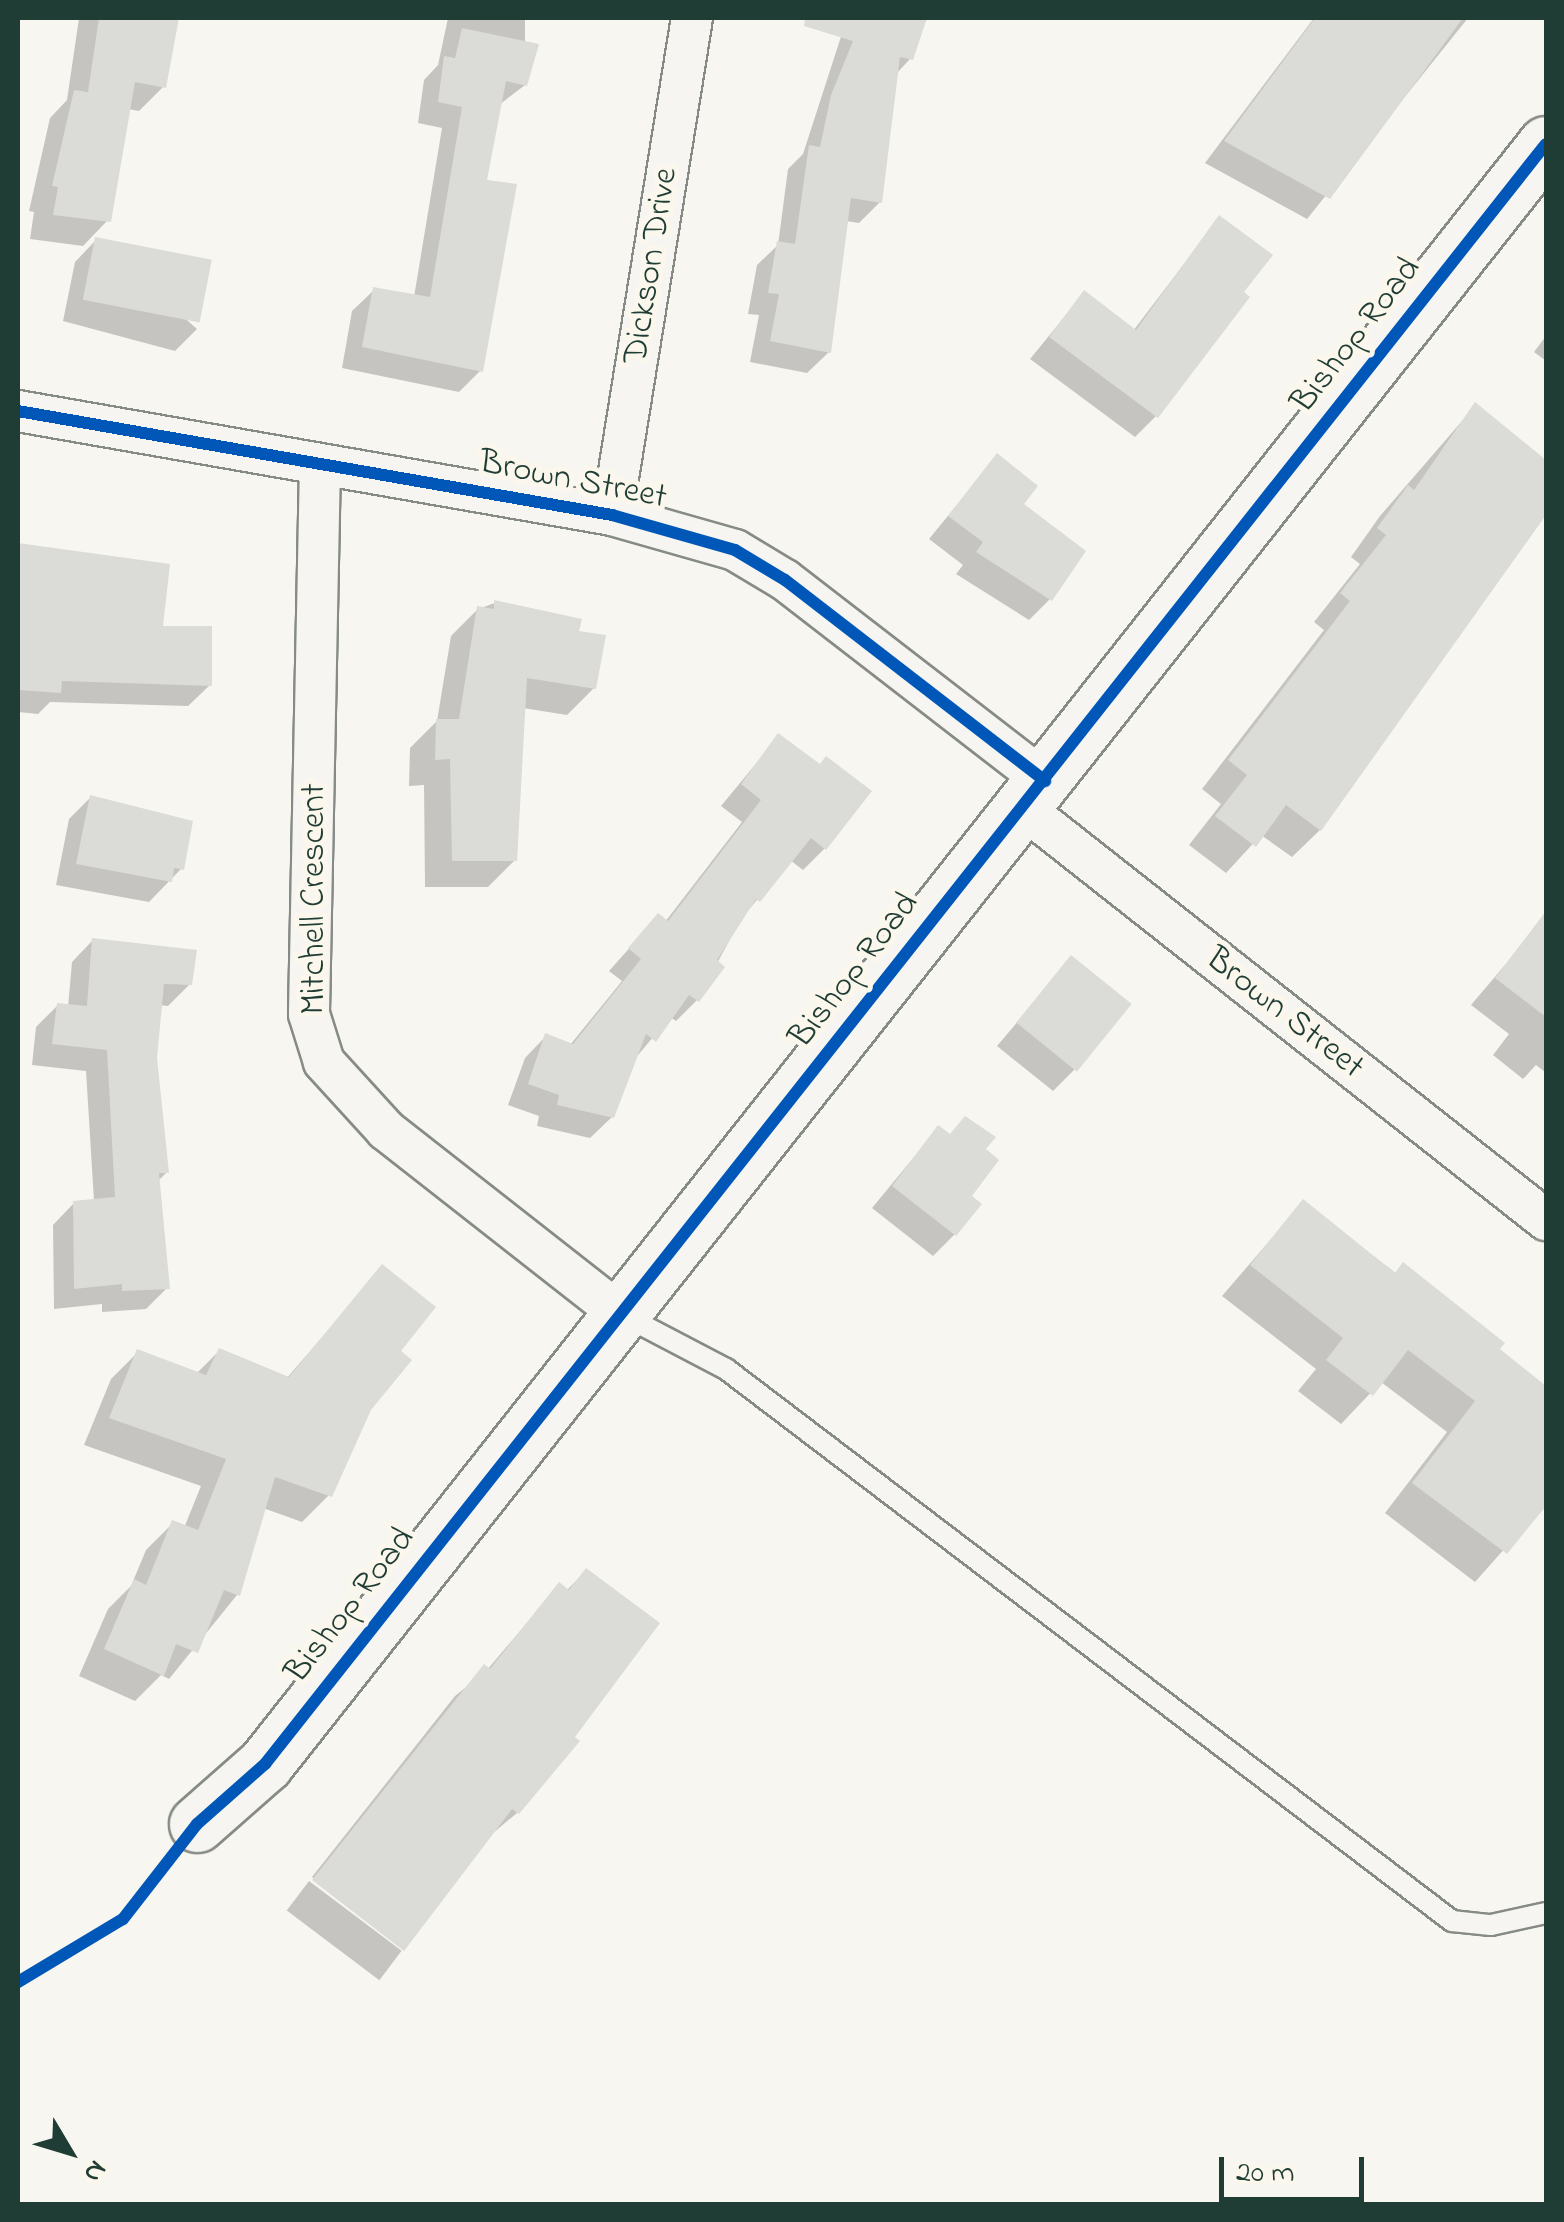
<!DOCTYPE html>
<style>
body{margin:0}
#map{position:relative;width:1564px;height:2222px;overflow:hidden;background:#f8f6f0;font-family:"Indie Flower",sans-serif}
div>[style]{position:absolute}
.shadow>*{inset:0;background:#0003;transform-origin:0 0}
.building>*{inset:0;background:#dbdbd7;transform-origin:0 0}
.roads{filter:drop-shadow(2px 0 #868b86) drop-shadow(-2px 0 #868b86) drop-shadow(0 2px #868b86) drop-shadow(0 -2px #868b86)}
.lane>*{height:20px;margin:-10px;padding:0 10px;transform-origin:10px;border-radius:10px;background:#f6f5f1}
.street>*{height:40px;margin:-20px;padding:0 20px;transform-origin:20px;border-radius:20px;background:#f6f5f1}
.secondary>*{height:55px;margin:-27.5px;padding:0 27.5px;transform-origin:27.5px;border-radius:27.5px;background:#f6f5f1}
.cycleway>*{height:12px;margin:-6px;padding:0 6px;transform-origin:6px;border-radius:6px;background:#0057b8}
span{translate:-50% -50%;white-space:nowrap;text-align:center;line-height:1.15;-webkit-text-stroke:10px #fbf7ec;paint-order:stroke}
.street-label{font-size:35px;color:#1f3d34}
.frame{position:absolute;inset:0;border:20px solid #1f3d34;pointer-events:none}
.north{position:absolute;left:20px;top:2102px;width:100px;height:100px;-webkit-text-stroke:8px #fbf7ec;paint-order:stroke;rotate:128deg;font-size:28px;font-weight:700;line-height:40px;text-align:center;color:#1f3d34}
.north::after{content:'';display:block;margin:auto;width:35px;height:45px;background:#1f3d34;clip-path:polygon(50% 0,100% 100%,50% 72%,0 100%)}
.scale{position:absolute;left:1219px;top:2157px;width:145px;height:45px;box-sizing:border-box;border:5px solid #1f3d34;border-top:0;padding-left:12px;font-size:30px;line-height:35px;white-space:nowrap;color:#1f3d34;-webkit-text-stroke:8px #fbf7ec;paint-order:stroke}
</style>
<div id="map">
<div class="shadow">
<i style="clip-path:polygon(79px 18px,176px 18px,164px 86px,139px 111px,128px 109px,108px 220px,83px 246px,30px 239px,34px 212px,29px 211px,50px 118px,67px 100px)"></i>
<i style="clip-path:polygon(448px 18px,525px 18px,525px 85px,499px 105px,484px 182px,480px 371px,459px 392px,342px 368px,352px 311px,374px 290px,414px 297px,442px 128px,418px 123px,424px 80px,438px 65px)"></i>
<i style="clip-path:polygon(847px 18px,925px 18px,910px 59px,896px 74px,880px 202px,859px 223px,846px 221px,829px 352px,807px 373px,750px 362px,759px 315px,748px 314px,757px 265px,778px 245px,788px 169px,803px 154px)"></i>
<i style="clip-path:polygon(1314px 18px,1468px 18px,1307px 219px,1205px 163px)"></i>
<i style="clip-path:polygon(1219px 218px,1156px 416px,1135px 437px,1030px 359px,1084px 293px,1133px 331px)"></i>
<i style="clip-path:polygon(96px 240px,197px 329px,175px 351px,63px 321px,75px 262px)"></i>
<i style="clip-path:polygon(1546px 336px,1546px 361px,1534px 352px)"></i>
<i style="clip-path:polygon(1475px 406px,1546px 463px,1546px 511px,1320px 830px,1292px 857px,1261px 835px,1226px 873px,1189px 845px,1221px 804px,1202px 789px,1324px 630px,1314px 622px,1360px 564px,1351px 557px,1380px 516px)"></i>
<i style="clip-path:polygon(997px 456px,1021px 504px,1050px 599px,1029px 620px,956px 574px,963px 565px,929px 539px)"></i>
<i style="clip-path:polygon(18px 546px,167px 566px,160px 628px,210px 685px,188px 706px,50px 702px,38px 714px,18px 712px)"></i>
<i style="clip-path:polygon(495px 603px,579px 621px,576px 633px,594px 688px,567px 715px,523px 708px,515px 860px,488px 887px,425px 887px,424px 785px,409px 786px,410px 748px,437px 721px,451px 636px,478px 609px)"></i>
<i style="clip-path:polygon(778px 737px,825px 848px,803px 870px,790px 860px,741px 919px,697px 1000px,676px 1021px,670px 1017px,633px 1061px,612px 1117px,590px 1138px,537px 1126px,539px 1116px,508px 1105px,525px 1058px,546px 1036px,570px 1045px,622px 981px,609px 971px,658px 916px,665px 922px,742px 822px,721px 806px)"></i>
<i style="clip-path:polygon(90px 798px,182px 868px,149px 902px,56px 885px,69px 819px)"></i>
<i style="clip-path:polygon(1533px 932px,1546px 942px,1546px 1073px,1536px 1065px,1523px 1079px,1493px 1055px,1509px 1034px,1471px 1005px)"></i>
<i style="clip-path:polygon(93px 940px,190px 984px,168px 1006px,159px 1005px,154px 1058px,167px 1172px,158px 1181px,167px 1288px,146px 1309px,102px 1312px,102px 1304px,54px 1309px,53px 1225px,74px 1203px,94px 1201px,86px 1071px,32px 1065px,36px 1027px,58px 1005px,68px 1007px,72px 962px)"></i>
<i style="clip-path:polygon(1071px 959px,1074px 1070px,1053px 1091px,997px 1046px)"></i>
<i style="clip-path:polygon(938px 1128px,949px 1136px,968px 1196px,955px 1234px,933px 1256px,872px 1208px)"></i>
<i style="clip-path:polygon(1303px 1202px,1496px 1350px,1546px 1398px,1546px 1502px,1475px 1582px,1385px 1513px,1447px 1432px,1381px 1382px,1341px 1424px,1298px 1391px,1316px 1369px,1222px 1296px)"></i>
<i style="clip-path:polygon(383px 1267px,397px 1351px,329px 1495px,302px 1522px,263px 1508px,237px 1595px,169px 1679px,161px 1675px,135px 1701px,79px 1676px,108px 1609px,131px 1586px,146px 1550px,173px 1523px,184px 1528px,201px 1486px,84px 1445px,111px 1379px,138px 1352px,196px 1374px,219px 1351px,286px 1379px)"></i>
<i style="clip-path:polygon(586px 1571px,517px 1813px,486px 1839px,402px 1946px,312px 1877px,455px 1696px,487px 1670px,559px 1585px,566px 1591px)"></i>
<i style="left:309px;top:1881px;width:116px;height:37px;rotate:37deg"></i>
</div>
<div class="building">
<i style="clip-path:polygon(99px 18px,179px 18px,166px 88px,135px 82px,111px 222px,53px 215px,58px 187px,52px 186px,74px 90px,88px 92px)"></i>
<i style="clip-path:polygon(805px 18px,927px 18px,913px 60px,900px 57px,882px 203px,851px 198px,831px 353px,770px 341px,779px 294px,768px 293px,777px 241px,795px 244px,809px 145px,820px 147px,831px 95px,853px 41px,804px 26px)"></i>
<i style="clip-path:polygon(1315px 18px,1463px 18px,1330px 199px,1224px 141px)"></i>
<i style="clip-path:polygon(462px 28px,539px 44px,527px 86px,506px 81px,487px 180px,517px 184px,483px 372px,362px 347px,373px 287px,430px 297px,462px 107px,438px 102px,444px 56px,455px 58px)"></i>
<i style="clip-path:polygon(1219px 215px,1273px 255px,1244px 292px,1250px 297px,1158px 418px,1049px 337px,1084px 290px,1136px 330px)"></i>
<i style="left:95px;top:237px;width:119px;height:64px;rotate:11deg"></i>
<i style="clip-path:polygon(1475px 402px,1546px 460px,1546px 515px,1321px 831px,1286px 805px,1256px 847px,1215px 816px,1247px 775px,1228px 760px,1350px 601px,1340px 593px,1386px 535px,1377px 528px,1408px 485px,1414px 490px)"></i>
<i style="clip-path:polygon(997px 453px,1038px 486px,1024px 504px,1086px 551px,1052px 601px,976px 552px,983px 542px,948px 516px)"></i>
<i style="clip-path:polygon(18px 543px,170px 564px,163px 626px,212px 626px,212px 686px,62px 681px,61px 693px,18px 690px)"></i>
<i style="clip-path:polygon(494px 600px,582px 619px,579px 631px,606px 635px,596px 689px,527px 678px,517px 861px,452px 861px,450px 759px,435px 760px,436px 719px,459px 719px,477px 606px,494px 609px)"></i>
<i style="clip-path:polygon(778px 733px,820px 764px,826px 756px,872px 791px,826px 850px,811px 838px,760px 902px,756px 899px,717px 960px,725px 967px,699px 1002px,689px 995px,656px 1042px,646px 1034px,614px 1118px,557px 1105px,559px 1095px,528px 1084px,545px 1033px,573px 1044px,641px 959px,628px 948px,658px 913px,668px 921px,761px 800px,741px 784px)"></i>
<i style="clip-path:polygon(90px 795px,193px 821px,184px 870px,174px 868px,172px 882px,76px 864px)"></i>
<i style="clip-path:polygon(1546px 911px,1546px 1017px,1495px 978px)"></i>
<i style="clip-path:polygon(92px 938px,197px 950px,192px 985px,164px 984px,157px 1058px,169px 1173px,159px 1173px,170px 1289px,122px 1291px,122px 1284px,74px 1289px,73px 1201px,115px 1197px,107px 1050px,52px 1044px,57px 1003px,87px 1006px)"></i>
<i style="left:1071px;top:955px;width:78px;height:87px;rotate:39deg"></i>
<i style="clip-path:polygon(965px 1116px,996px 1137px,986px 1149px,999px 1160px,972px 1196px,982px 1204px,956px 1236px,892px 1186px,938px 1125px,950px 1134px)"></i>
<i style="clip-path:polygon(1303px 1199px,1395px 1273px,1403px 1262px,1505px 1343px,1500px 1349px,1546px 1386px,1546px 1506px,1507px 1554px,1412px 1483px,1475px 1401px,1408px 1350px,1373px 1396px,1326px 1360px,1343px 1338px,1250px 1265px)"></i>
<i style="clip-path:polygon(382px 1264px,436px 1307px,401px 1351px,412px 1360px,371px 1410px,332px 1497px,275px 1477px,240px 1596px,224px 1590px,198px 1653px,176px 1644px,164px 1676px,104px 1649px,134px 1579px,146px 1585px,172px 1520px,198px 1530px,226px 1459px,109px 1418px,137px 1349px,206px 1375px,219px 1348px,289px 1377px)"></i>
<i style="clip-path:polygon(586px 1568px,660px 1623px,575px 1737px,580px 1741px,519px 1814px,512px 1809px,404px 1951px,312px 1880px,484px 1664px,490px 1669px,559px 1582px,569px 1590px)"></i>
</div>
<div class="roads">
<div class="lane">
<i style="left:621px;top:1314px;width:119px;rotate:27.6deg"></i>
<i style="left:726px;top:1369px;width:912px;rotate:37.25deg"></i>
<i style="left:1452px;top:1921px;width:39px;rotate:6deg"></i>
<i style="left:1491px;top:1925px;width:56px;rotate:-12.3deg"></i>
</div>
<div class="street">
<i style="left:18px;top:411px;width:603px;rotate:9.93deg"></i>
<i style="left:612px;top:515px;width:128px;rotate:15.9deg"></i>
<i style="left:735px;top:550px;width:58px;rotate:31deg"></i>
<i style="left:785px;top:580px;width:329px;rotate:37.7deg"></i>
<i style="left:320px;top:464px;width:550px;rotate:91.15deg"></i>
<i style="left:309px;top:1014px;width:50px;rotate:72.6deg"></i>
<i style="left:324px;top:1062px;width:92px;rotate:47.6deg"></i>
<i style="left:386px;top:1130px;width:298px;rotate:38.1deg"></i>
<i style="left:612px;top:515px;width:503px;rotate:-80.86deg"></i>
<i style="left:1023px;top:808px;width:666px;rotate:38.23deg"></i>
</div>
<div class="secondary">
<i style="left:197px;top:1824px;width:91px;rotate:-41.4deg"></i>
<i style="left:265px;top:1764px;width:2065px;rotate:-51.67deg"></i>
</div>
</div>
<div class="cycleway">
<i style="left:18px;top:411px;width:603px;rotate:9.93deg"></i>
<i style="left:612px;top:515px;width:128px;rotate:15.9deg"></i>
<i style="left:735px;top:550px;width:58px;rotate:31deg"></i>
<i style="left:785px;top:580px;width:329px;rotate:37.7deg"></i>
<i style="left:18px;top:1982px;width:122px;rotate:-31deg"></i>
<i style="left:123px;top:1919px;width:120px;rotate:-52.1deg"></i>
<i style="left:197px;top:1824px;width:91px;rotate:-41.4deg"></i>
<i style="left:265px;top:1764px;width:2065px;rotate:-51.67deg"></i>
</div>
<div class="street-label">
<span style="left:652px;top:266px;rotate:-81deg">Dickson Drive</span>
<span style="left:1357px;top:336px;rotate:-52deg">Bishop Road</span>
<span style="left:573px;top:481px;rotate:11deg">Brown Street</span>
<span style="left:315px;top:899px;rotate:-90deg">Mitchell Crescent</span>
<span style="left:855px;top:971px;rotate:-52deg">Bishop Road</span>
<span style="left:1284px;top:1014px;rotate:38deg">Brown Street</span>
<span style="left:351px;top:1606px;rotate:-52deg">Bishop Road</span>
</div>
<div class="frame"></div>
<div class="north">N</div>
<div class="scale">20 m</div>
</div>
